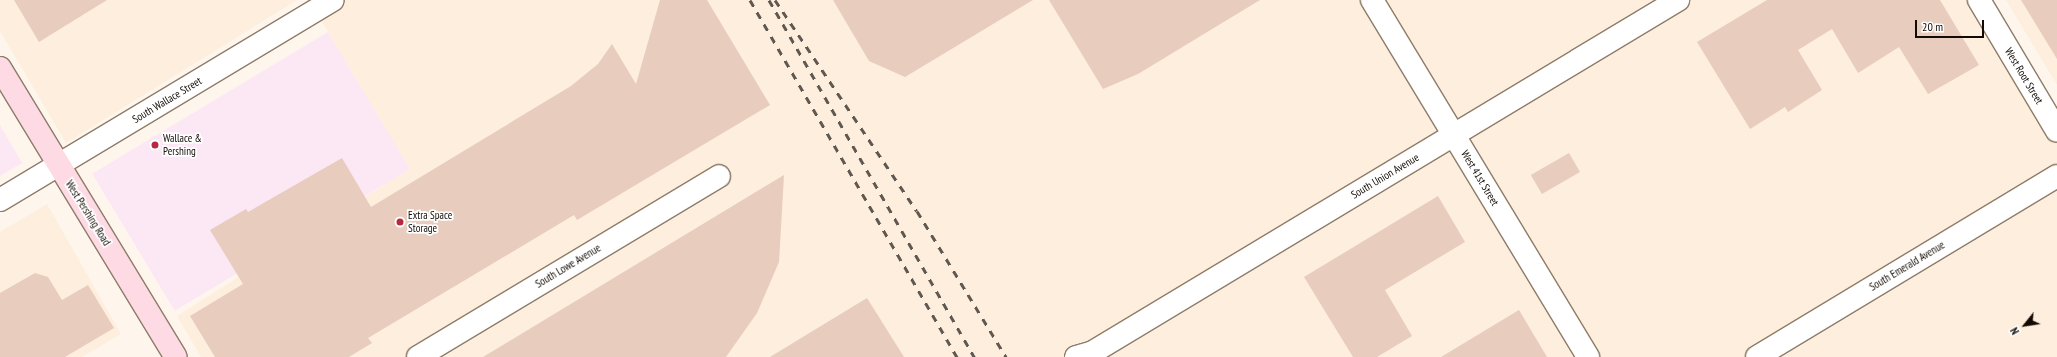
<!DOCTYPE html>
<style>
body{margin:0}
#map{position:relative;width:2057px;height:357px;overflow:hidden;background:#fef6ed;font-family:"PT Sans Narrow",sans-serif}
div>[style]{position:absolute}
.commercial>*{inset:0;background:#fce7f5;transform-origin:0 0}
.built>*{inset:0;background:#fdeedd}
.building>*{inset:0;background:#e8ccbe;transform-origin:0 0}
.roads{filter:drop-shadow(1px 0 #8e7c68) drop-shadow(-1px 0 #8e7c68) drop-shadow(0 1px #8e7c68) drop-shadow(0 -1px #8e7c68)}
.minor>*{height:22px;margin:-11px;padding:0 11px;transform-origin:11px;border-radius:11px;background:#fff}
.major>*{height:22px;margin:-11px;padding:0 11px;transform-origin:11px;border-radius:11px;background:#fddae4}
.rail>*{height:3px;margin-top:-1.5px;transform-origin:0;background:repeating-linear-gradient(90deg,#5f5851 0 7px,transparent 0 14px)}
.dots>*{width:11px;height:11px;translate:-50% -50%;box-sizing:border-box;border:2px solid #fff;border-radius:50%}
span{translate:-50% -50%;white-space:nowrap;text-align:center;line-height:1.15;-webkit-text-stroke:3.5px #fff;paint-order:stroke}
.street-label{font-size:11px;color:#120b05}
.poi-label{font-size:11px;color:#120b05}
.left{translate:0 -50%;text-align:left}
.north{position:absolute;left:2005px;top:305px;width:40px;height:40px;-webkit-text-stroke:3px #fff;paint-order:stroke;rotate:240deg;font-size:11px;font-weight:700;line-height:16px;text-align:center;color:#120b05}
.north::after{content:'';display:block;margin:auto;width:14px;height:18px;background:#120b05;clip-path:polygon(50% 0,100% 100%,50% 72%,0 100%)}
.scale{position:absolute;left:1915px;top:20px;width:69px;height:18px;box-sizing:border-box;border:2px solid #120b05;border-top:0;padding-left:5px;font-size:12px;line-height:14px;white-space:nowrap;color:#120b05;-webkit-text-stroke:3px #fff;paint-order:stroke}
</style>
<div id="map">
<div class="commercial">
<i style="left:328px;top:32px;width:160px;height:275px;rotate:59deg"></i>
<i style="clip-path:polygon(0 125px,22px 163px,0 176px)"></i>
</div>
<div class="built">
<i style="clip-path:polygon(0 0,297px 0,66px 143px,0 31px)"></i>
<i style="clip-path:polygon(309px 0,1984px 0,2057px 121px,2057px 357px,201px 357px,177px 316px,410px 169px)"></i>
<i style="clip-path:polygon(2006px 0,2057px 0,2057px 85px)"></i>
<i style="clip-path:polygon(47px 204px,121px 334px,82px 357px,0 357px,0 232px)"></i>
</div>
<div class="building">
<i style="clip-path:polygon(14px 0,107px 0,39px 42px)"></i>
<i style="clip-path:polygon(660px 0,707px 0,770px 105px,577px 220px,574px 215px,368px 338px,372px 343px,349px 357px,215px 357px,190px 316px,243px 284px,210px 230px,246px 209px,248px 212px,342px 158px,371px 207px,571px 86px,598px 64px,612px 44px,636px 84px)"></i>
<i style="clip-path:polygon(833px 0,1033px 0,905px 77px,869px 61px)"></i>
<i style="clip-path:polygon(1049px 0,1260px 0,1138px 74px,1103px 89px)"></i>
<i style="clip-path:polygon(1767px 0,1940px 0,1979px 65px,1928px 94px,1899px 47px,1858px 73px,1832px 29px,1798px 50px,1822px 90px,1788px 112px,1785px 107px,1750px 129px,1697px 42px)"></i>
<i style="clip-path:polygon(2021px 0,2057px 0,2057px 59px)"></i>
<i style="left:1569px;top:153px;width:22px;height:44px;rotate:60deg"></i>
<i style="clip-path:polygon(784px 175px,779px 262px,757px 313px,726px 357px,483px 357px)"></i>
<i style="clip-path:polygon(1438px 196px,1465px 242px,1385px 290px,1412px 336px,1377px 357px,1353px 357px,1304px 277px)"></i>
<i style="clip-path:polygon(35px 273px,48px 277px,62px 300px,88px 285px,114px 328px,65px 357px,0 357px,0 293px)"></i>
<i style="clip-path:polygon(867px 298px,904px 357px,770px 357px)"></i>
<i style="clip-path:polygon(1519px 310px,1547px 357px,1441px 357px)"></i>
</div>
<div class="roads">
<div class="minor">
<i style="left:1372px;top:0;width:417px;rotate:58.8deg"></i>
<i style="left:1979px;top:0;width:152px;rotate:59.2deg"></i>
<i style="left:0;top:200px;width:388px;rotate:-31deg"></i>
<i style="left:418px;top:357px;width:351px;rotate:-31deg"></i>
<i style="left:1076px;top:357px;width:18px;rotate:-16deg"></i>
<i style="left:1093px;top:352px;width:683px;rotate:-31.04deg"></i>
<i style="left:1757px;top:357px;width:350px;rotate:-31.1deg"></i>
</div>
<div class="major">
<i style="left:0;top:68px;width:338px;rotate:58.7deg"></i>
</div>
</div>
<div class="rail">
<i style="left:750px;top:0;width:413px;rotate:59.9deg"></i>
<i style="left:769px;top:0;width:412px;rotate:60.1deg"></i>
<i style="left:775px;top:0;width:254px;rotate:56.1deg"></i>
<i style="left:917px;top:211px;width:171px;rotate:58.6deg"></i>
</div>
<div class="dots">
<i style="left:155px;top:145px;background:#b92742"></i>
<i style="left:400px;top:222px;background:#b92742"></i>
</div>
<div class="street-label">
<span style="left:2024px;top:76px;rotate:59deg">West Root Street</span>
<span style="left:167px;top:100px;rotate:-31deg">South Wallace Street</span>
<span style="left:1385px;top:176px;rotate:-31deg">South Union Avenue</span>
<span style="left:1480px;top:178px;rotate:59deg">West 41st Street</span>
<span style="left:88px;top:213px;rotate:58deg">West Pershing Road</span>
<span style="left:568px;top:266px;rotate:-31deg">South Lowe Avenue</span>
<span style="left:1907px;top:266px;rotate:-31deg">South Emerald Avenue</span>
</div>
<div class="poi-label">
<span class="left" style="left:163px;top:145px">Wallace &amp;<br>Pershing</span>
<span class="left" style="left:408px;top:222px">Extra Space<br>Storage</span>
</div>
<div class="north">N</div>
<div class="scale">20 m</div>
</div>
